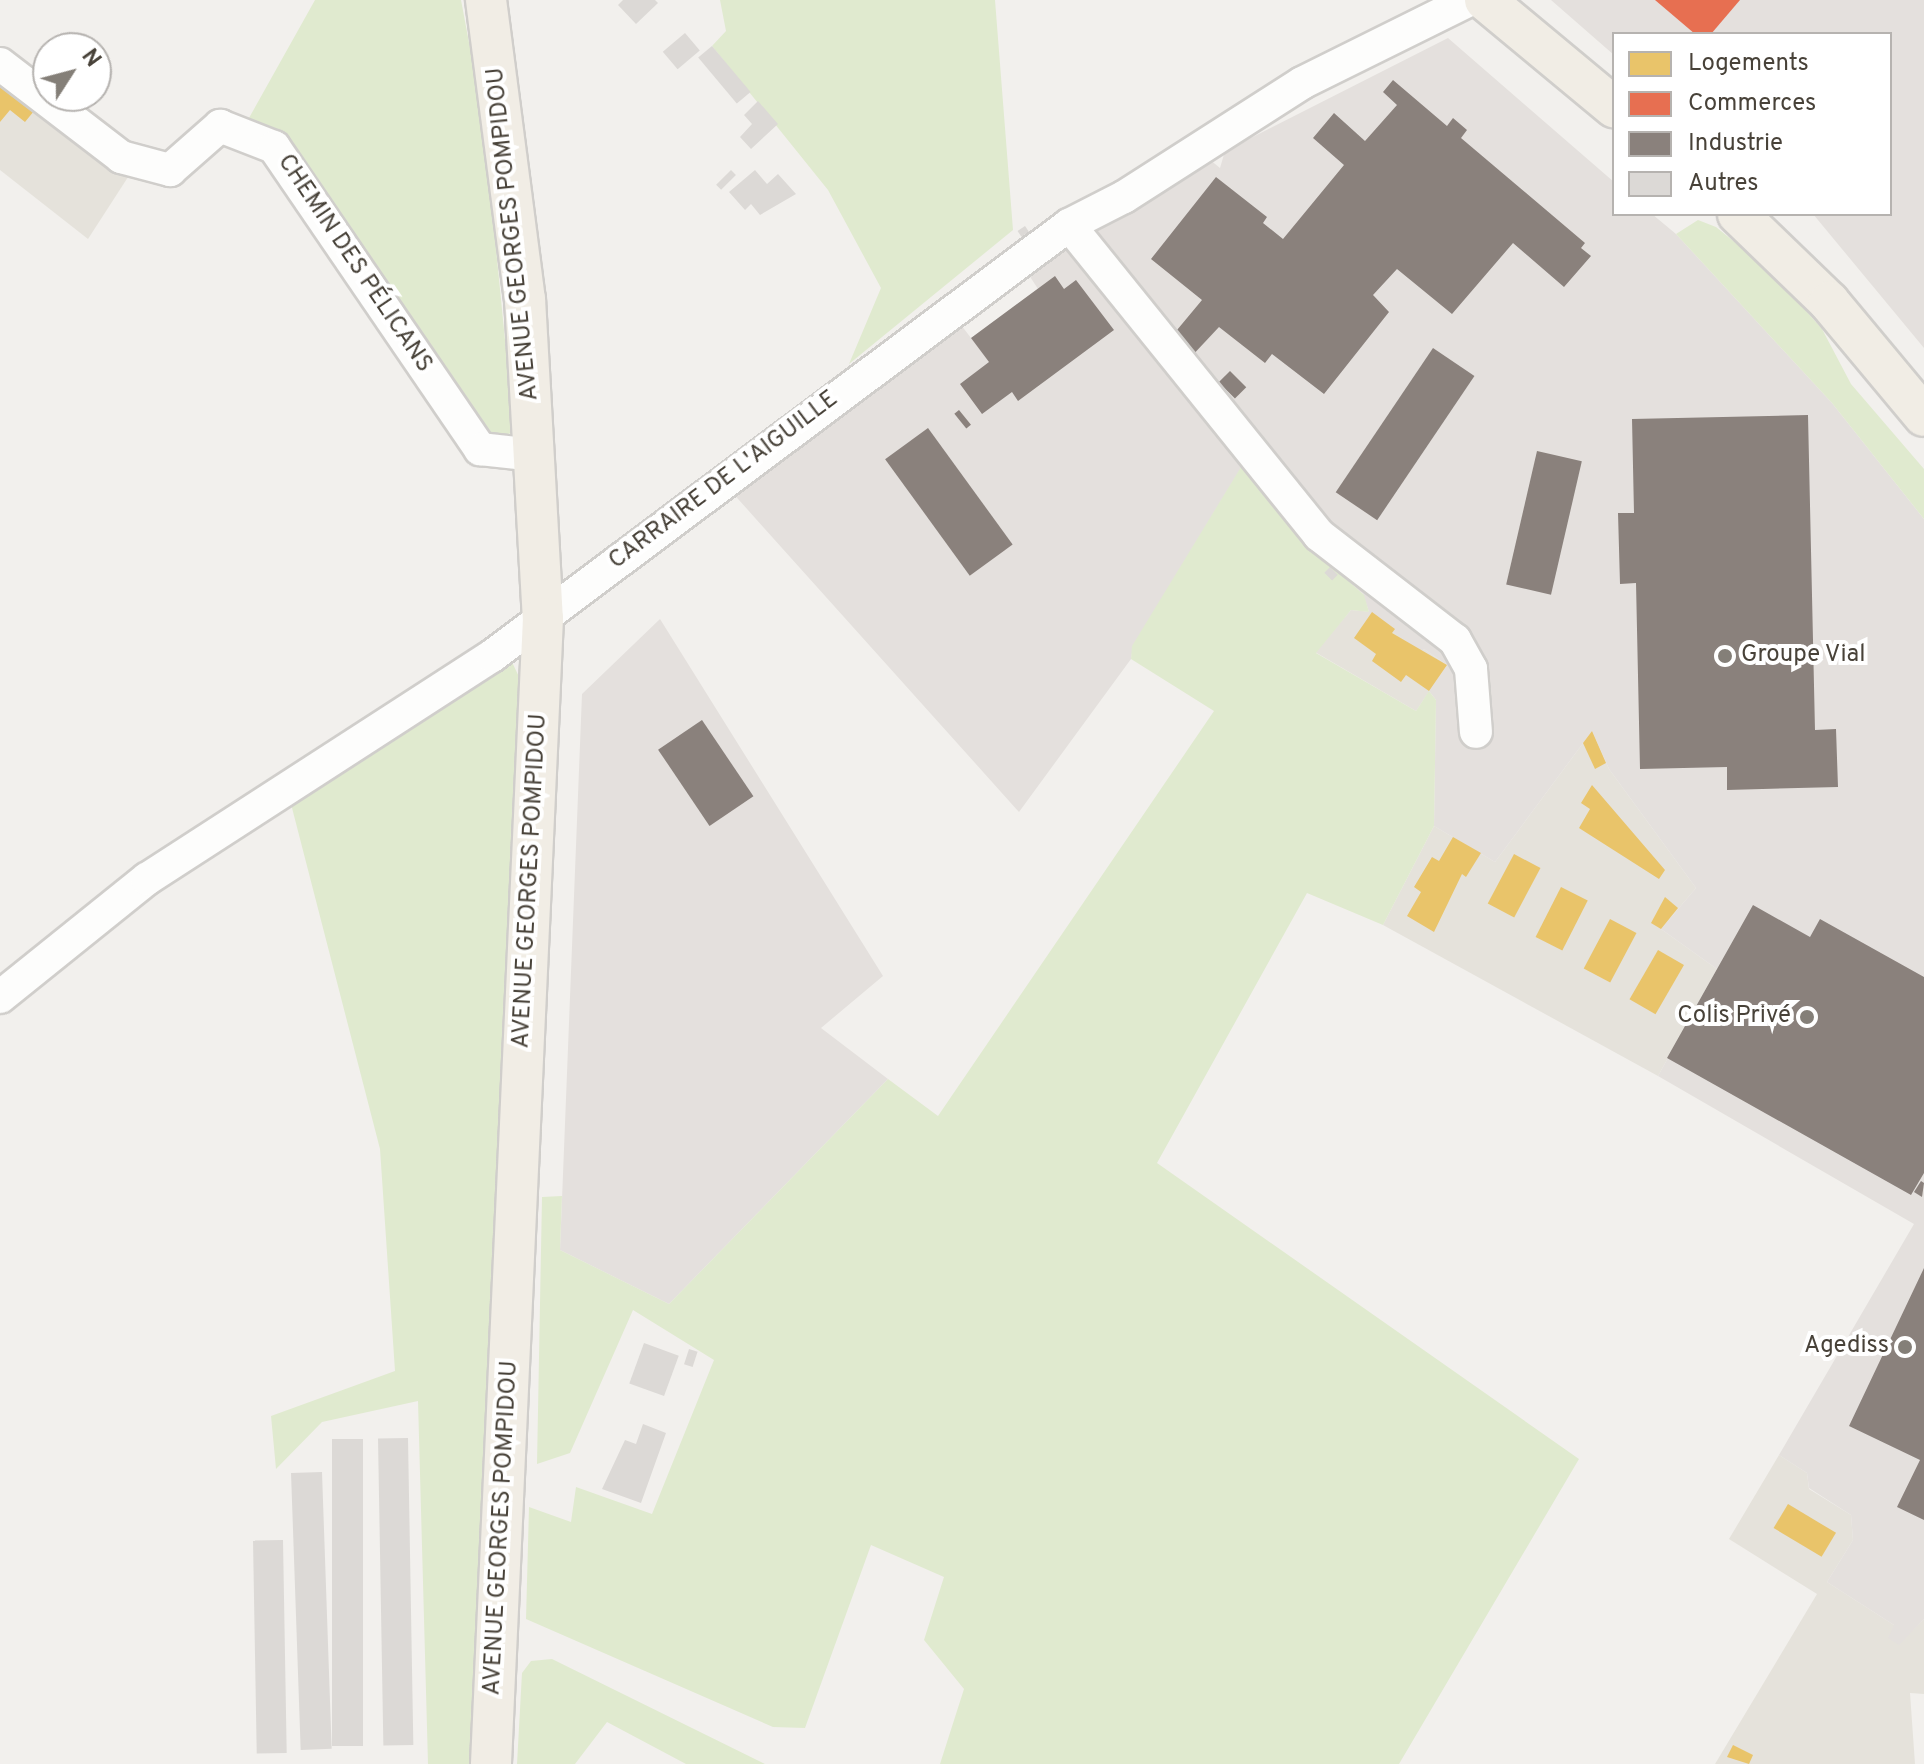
<!DOCTYPE html>
<meta charset="utf-8">
<style>
body{margin:0}
#map{position:relative;width:1924px;height:1764px;overflow:hidden;background:#f2f0ed;font-family:Overpass,sans-serif}
div>[style]{position:absolute}
.residential>*{inset:0;background:#e5e2db}
.industrial>*{inset:0;background:#e4e0dd}
.green>*{inset:0;background:#e0eacf}
.homes>*{inset:0;background:#e9c46a;transform-origin:0 0}
.shops>*{inset:0;background:#e76f51}
.industry>*{inset:0;background:#8a817c;transform-origin:0 0}
.building>*{inset:0;background:#dcd9d6;transform-origin:0 0}
.roads{filter:drop-shadow(2px 0 #d0cecb) drop-shadow(-2px 0 #d0cecb) drop-shadow(0 2px #d0cecb) drop-shadow(0 -2px #d0cecb)}
.minor>*{height:32px;margin:-16px;padding:0 16px;transform-origin:16px;border-radius:16px;background:#fdfdfc}
.major>*{height:40px;margin:-20px;padding:0 20px;transform-origin:20px;border-radius:20px;background:#f1ede5}
.dots>*{width:22px;height:22px;translate:-50% -50%;box-sizing:border-box;border:4px solid #fff;border-radius:50%}
span{translate:-50% -50%;white-space:nowrap;text-align:center;line-height:1.15;-webkit-text-stroke:8px #fff;paint-order:stroke}
.street-label{font-size:24px;color:#484239}
.poi-label{font-size:24px;color:#484239}
.left{translate:0 -50%;text-align:left}
.right{translate:-100% -50%;text-align:right}
.legend{position:absolute;left:1612px;top:32px;width:280px;height:184px;box-sizing:border-box;background:#fff;border:2px solid #b6b3b0;margin:0;padding:10px 14px;list-style:none;font-size:24px;color:#484239}
.legend li{display:flex;align-items:center;gap:16px;height:40px}
.legend b{width:40px;border:2px solid #b6b3b0}
.north{position:absolute;left:32px;top:32px;width:80px;height:80px;box-sizing:border-box;background:#fff;border:2px solid #b6b3b0;border-radius:50%;rotate:54deg;font-size:22px;font-weight:700;line-height:32px;text-align:center;color:#484239}
.north::after{content:'';display:block;margin:auto;width:28px;height:36px;background:#847f78;clip-path:polygon(50% 0,100% 100%,50% 72%,0 100%)}
</style>
<div id="map">
<div class="residential">
<i style="clip-path:polygon(0 49px,141px 157px,88px 239px,0 170px)"></i>
<i style="clip-path:polygon(1351px 610px,1372px 612px,1421px 653px,1424px 649px,1447px 665px,1416px 711px,1315px 652px)"></i>
<i style="clip-path:polygon(1592px 731px,1609px 769px,1696px 888px,1661px 929px,1717px 969px,1658px 1076px,1383px 925px,1434px 826px,1495px 862px)"></i>
<i style="clip-path:polygon(1779px 1455px,1807px 1473px,1809px 1489px,1851px 1515px,1853px 1540px,1827px 1582px,1894px 1625px,1898px 1644px,1924px 1619px,1924px 1694px,1910px 1693px,1915px 1764px,1715px 1764px,1817px 1594px,1729px 1539px)"></i>
</div>
<div class="industrial">
<i style="clip-path:polygon(1551px 0,1924px 0,1924px 348px,1813px 214px,1890px 214px,1890px 34px,1614px 34px,1614px 55px)"></i>
<i style="clip-path:polygon(1448px 38px,1614px 182px,1614px 214px,1652px 214px,1676px 234px,1832px 403px,1924px 519px,1924px 1619px,1899px 1645px,1888px 1638px,1894px 1625px,1827px 1582px,1853px 1540px,1851px 1515px,1809px 1488px,1807px 1473px,1779px 1455px,1914px 1224px,1658px 1076px,1717px 969px,1661px 929px,1696px 888px,1609px 769px,1592px 731px,1495px 862px,1434px 826px,1436px 700px,1429px 691px,1447px 665px,1424px 649px,1421px 653px,1369px 612px,1363px 594px,1299px 536px,1241px 468px,1133px 646px,1131px 659px,1019px 812px,730px 490px,958px 321px,971px 338px,1038px 289px,1027px 272px,1059px 248px,1209px 159px,1220px 168px,1225px 151px)"></i>
<i style="clip-path:polygon(660px 619px,883px 976px,821px 1028px,888px 1079px,669px 1304px,560px 1250px,582px 694px)"></i>
</div>
<div class="green">
<i style="clip-path:polygon(315px 0,461px 0,483px 117px,514px 431px,499px 439px,482px 429px,292px 155px,249px 118px)"></i>
<i style="clip-path:polygon(720px 0,995px 0,1013px 230px,849px 364px,881px 288px,828px 190px,712px 46px,726px 31px)"></i>
<i style="clip-path:polygon(1698px 220px,1716px 227px,1773px 273px,1822px 329px,1851px 384px,1924px 469px,1924px 519px,1832px 403px,1676px 234px)"></i>
<i style="clip-path:polygon(1241px 467px,1299px 536px,1364px 595px,1369px 612px,1351px 610px,1316px 653px,1416px 711px,1429px 691px,1436px 700px,1434px 826px,1383px 925px,1307px 893px,1157px 1163px,1579px 1459px,1399px 1764px,940px 1764px,964px 1689px,924px 1640px,944px 1577px,871px 1545px,805px 1728px,773px 1727px,526px 1619px,529px 1507px,571px 1522px,576px 1487px,652px 1514px,714px 1360px,633px 1310px,570px 1453px,537px 1464px,542px 1197px,562px 1196px,560px 1250px,669px 1304px,888px 1079px,938px 1116px,1214px 711px,1131px 659px,1132px 646px)"></i>
<i style="clip-path:polygon(511px 660px,521px 681px,472px 1764px,428px 1764px,418px 1401px,322px 1422px,276px 1469px,271px 1416px,395px 1371px,380px 1149px,291px 804px)"></i>
<i style="clip-path:polygon(552px 1659px,765px 1764px,686px 1764px,607px 1722px,575px 1764px,517px 1764px,522px 1673px,531px 1661px)"></i>
</div>
<div class="homes">
<i style="clip-path:polygon(0 77px,43px 100px,25px 122px,10px 110px,0 122px)"></i>
<i style="clip-path:polygon(1372px 612px,1395px 629px,1392px 633px,1447px 665px,1429px 691px,1406px 675px,1401px 682px,1372px 661px,1376px 654px,1354px 638px)"></i>
<i style="clip-path:polygon(1592px 731px,1606px 763px,1595px 769px,1583px 743px)"></i>
<i style="clip-path:polygon(1592px 785px,1665px 870px,1659px 879px,1579px 828px,1590px 809px,1581px 803px)"></i>
<i style="clip-path:polygon(1453px 837px,1481px 853px,1466px 877px,1462px 874px,1434px 932px,1407px 916px,1421px 892px,1414px 887px,1432px 857px,1439px 861px)"></i>
<i style="left:1514px;top:854px;width:30px;height:56px;rotate:28deg"></i>
<i style="left:1561px;top:887px;width:30px;height:56px;rotate:27deg"></i>
<i style="clip-path:polygon(1665px 897px,1678px 908px,1661px 929px,1651px 923px)"></i>
<i style="left:1610px;top:919px;width:30px;height:56px;rotate:28deg"></i>
<i style="left:1658px;top:950px;width:30px;height:57px;rotate:30deg"></i>
<i style="left:1788px;top:1504px;width:56px;height:28px;rotate:31deg"></i>
<i style="clip-path:polygon(1733px 1745px,1753px 1755px,1749px 1764px,1727px 1757px)"></i>
</div>
<div class="shops">
<i style="clip-path:polygon(1655px 0,1740px 0,1711px 34px,1695px 34px)"></i>
</div>
<div class="industry">
<i style="clip-path:polygon(1393px 80px,1447px 126px,1453px 118px,1467px 130px,1461px 138px,1585px 243px,1581px 248px,1591px 256px,1564px 287px,1513px 243px,1452px 314px,1397px 269px,1373px 295px,1389px 312px,1324px 394px,1272px 354px,1265px 363px,1219px 327px,1189px 359px,1172px 336px,1202px 300px,1151px 259px,1216px 177px,1267px 217px,1263px 223px,1283px 239px,1344px 165px,1313px 138px,1334px 113px,1365px 141px,1397px 105px,1383px 92px)"></i>
<i style="clip-path:polygon(1055px 276px,1064px 289px,1076px 280px,1114px 330px,1018px 401px,1012px 392px,982px 414px,960px 384px,989px 362px,971px 338px)"></i>
<i style="left:1433px;top:348px;width:50px;height:174px;rotate:34deg"></i>
<i style="left:1230px;top:371px;width:23px;height:16px;rotate:45deg"></i>
<i style="left:959px;top:410px;width:19px;height:6px;rotate:51deg"></i>
<i style="clip-path:polygon(1808px 415px,1815px 730px,1836px 729px,1838px 787px,1727px 790px,1727px 767px,1640px 769px,1636px 583px,1620px 584px,1618px 513px,1634px 513px,1632px 419px)"></i>
<i style="left:928px;top:428px;width:144px;height:53px;rotate:54deg"></i>
<i style="left:1537px;top:451px;width:46px;height:137px;rotate:13deg"></i>
<i style="left:702px;top:720px;width:92px;height:53px;rotate:56deg"></i>
<i style="clip-path:polygon(1753px 905px,1810px 937px,1820px 919px,1924px 977px,1924px 1173px,1911px 1195px,1667px 1058px)"></i>
<i style="clip-path:polygon(1921px 1181px,1924px 1183px,1922px 1197px,1914px 1192px)"></i>
<i style="clip-path:polygon(1924px 1268px,1924px 1520px,1897px 1507px,1920px 1460px,1849px 1426px)"></i>
</div>
<div class="building">
<i style="clip-path:polygon(623px 0,655px 0,658px 3px,636px 24px,618px 5px)"></i>
<i style="left:685px;top:33px;width:23px;height:29px;rotate:50deg"></i>
<i style="left:712px;top:46px;width:60px;height:18px;rotate:50deg"></i>
<i style="clip-path:polygon(758px 101px,778px 124px,751px 149px,740px 137px,752px 124px,744px 115px)"></i>
<i style="left:731px;top:170px;width:7px;height:21px;rotate:45deg"></i>
<i style="clip-path:polygon(755px 170px,767px 184px,778px 174px,796px 194px,760px 215px,751px 204px,745px 210px,729px 192px)"></i>
<i style="left:1025px;top:226px;width:7px;height:9px;rotate:56deg"></i>
<i style="left:1330px;top:567px;width:11px;height:8px;rotate:45deg"></i>
<i style="left:644px;top:1343px;width:37px;height:43px;rotate:20deg"></i>
<i style="left:689px;top:1349px;width:9px;height:16px;rotate:18deg"></i>
<i style="clip-path:polygon(643px 1424px,666px 1433px,641px 1503px,602px 1489px,625px 1440px,636px 1444px)"></i>
<i style="left:408px;top:1438px;width:307px;height:30px;rotate:89deg"></i>
<i style="left:332px;top:1439px;width:31px;height:307px"></i>
<i style="left:322px;top:1472px;width:277px;height:31px;rotate:88deg"></i>
<i style="left:283px;top:1540px;width:213px;height:30px;rotate:89deg"></i>
</div>
<div class="roads">
<div class="minor">
<i style="left:0;top:64px;width:153px;rotate:37.5deg"></i>
<i style="left:121px;top:157px;width:51px;rotate:14.9deg"></i>
<i style="left:170px;top:170px;width:67px;rotate:-41.3deg"></i>
<i style="left:220px;top:126px;width:58px;rotate:21.3deg"></i>
<i style="left:274px;top:147px;width:366px;rotate:55.7deg"></i>
<i style="left:480px;top:449px;width:54px;rotate:6.3deg"></i>
<i style="left:1069px;top:225px;width:398px;rotate:51.1deg"></i>
<i style="left:1319px;top:535px;width:172px;rotate:37.7deg"></i>
<i style="left:1455px;top:640px;width:33px;rotate:61deg"></i>
<i style="left:1471px;top:669px;width:63px;rotate:85.5deg"></i>
<i style="left:0;top:997px;width:189px;rotate:-38.8deg"></i>
<i style="left:147px;top:879px;width:411px;rotate:-32.9deg"></i>
<i style="left:492px;top:656px;width:720px;rotate:-36.76deg"></i>
<i style="left:1069px;top:225px;width:62px;rotate:-27deg"></i>
<i style="left:1124px;top:197px;width:211px;rotate:-32.6deg"></i>
<i style="left:1302px;top:83px;width:186px;rotate:-26.4deg"></i>
</div>
<div class="major">
<i style="left:486px;top:0;width:302px;rotate:82.6deg"></i>
<i style="left:525px;top:299px;width:320px;rotate:86.8deg"></i>
<i style="left:543px;top:618px;width:1147px;rotate:92.6deg"></i>
<i style="left:1485px;top:0;width:168px;rotate:39.7deg"></i>
<i style="left:1738px;top:214px;width:127px;rotate:44deg"></i>
<i style="left:1829px;top:302px;width:148px;rotate:50.2deg"></i>
</div>
</div>
<div class="dots">
<i style="left:1725px;top:656px;background:#847f78"></i>
<i style="left:1807px;top:1017px;background:#847f78"></i>
<i style="left:1905px;top:1347px;background:#847f78"></i>
</div>
<div class="street-label">
<span style="left:514px;top:234px;rotate:-96deg">AVENUE GEORGES POMPIDOU</span>
<span style="left:354px;top:264px;rotate:56deg">CHEMIN DES PÉLICANS</span>
<span style="left:724px;top:481px;rotate:-37deg">CARRAIRE DE L'AIGUILLE</span>
<span style="left:531px;top:881px;rotate:-87deg">AVENUE GEORGES POMPIDOU</span>
<span style="left:502px;top:1528px;rotate:-87deg">AVENUE GEORGES POMPIDOU</span>
</div>
<div class="poi-label">
<span class="left" style="left:1741px;top:656px">Groupe Vial</span>
<span class="right" style="left:1791px;top:1017px">Colis Privé</span>
<span class="right" style="left:1889px;top:1347px">Agediss</span>
</div>
<ul class="legend">
<li><b style="height:22px;background:#e9c46a"></b>Logements</li>
<li><b style="height:22px;background:#e76f51"></b>Commerces</li>
<li><b style="height:22px;background:#8a817c"></b>Industrie</li>
<li><b style="height:22px;background:#dcd9d6"></b>Autres</li>
</ul>
<div class="north">N</div>
</div>
